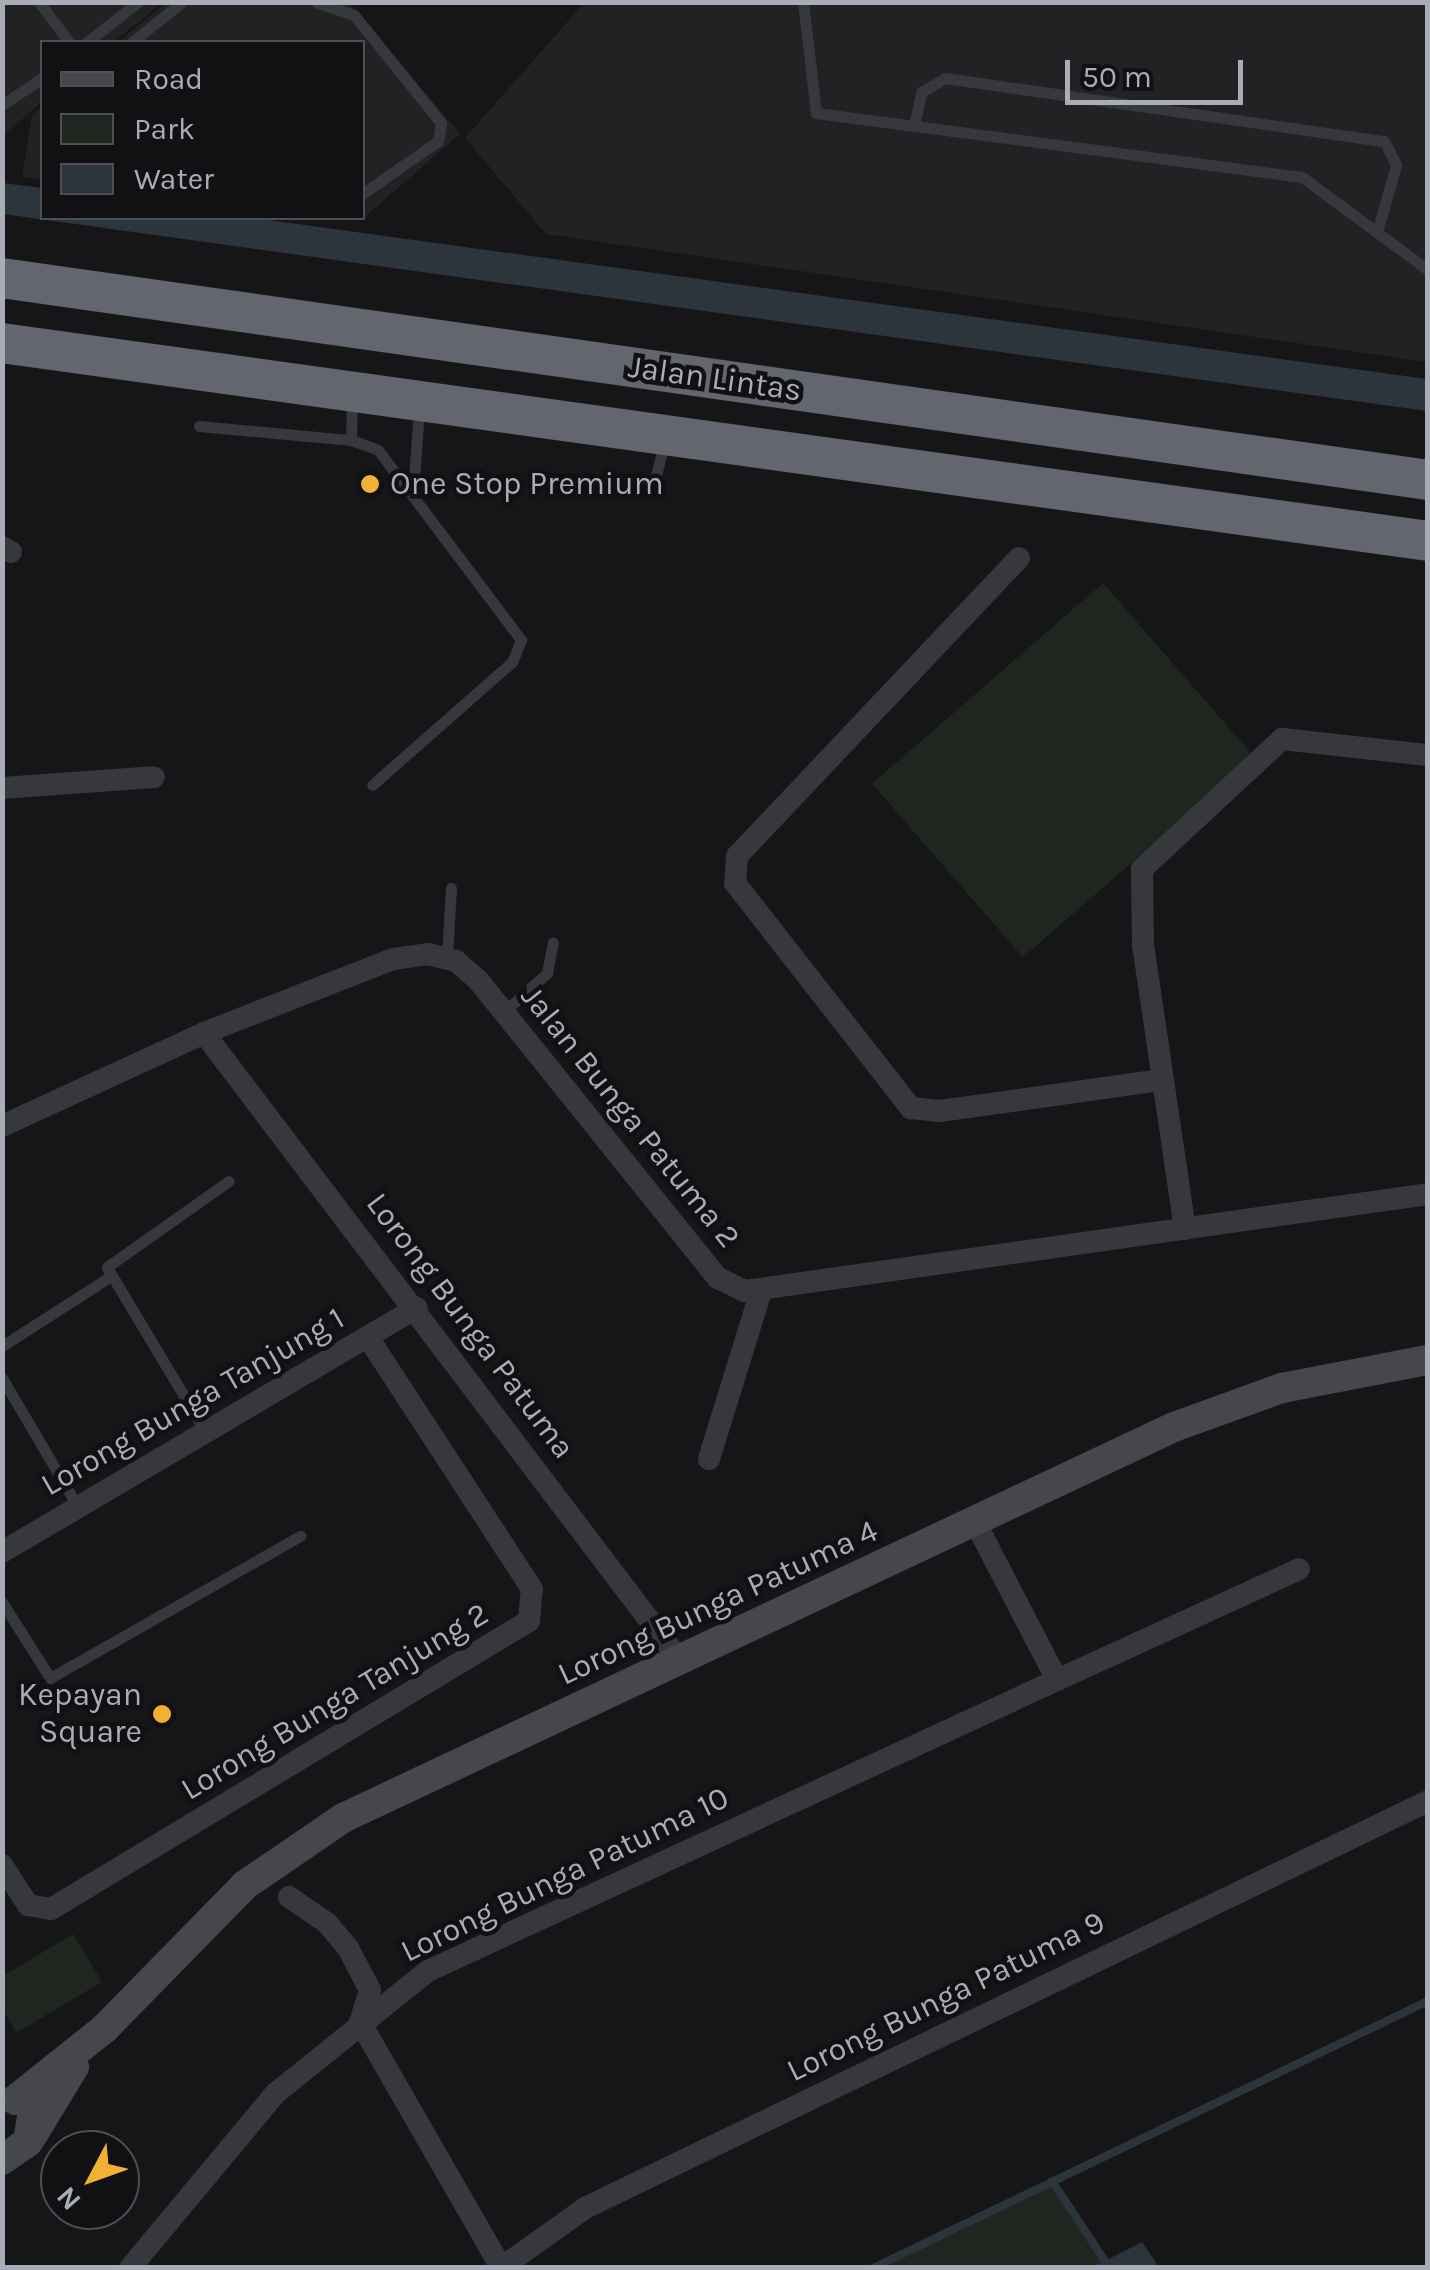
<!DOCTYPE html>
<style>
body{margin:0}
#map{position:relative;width:1430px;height:2270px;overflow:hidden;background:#161618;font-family:Karla,sans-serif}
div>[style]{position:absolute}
.built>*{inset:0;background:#222225}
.green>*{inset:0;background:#1e261f;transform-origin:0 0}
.water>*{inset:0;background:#2c353c}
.stream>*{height:8px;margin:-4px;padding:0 4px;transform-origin:4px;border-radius:4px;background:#2c353c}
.lane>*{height:11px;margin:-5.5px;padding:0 5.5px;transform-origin:5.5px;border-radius:5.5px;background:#37383d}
.street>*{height:22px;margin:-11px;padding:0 11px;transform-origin:11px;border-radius:11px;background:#37383d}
.secondary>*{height:30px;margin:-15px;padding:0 15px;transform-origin:15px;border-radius:15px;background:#45474d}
.highway>*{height:40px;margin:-20px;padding:0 20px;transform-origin:20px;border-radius:20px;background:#63666e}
.dots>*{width:28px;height:28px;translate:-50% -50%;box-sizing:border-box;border:5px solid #111113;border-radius:50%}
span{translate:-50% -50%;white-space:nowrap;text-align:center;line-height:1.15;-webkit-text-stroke:9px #111113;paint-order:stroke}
.street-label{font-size:32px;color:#a8adb8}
.poi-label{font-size:32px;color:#a8adb8}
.left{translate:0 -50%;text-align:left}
.right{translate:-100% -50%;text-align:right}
.frame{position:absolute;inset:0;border:5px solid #a8adb8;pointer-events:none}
.legend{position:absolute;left:40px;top:40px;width:325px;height:180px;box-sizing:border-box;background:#111113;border:2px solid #4d4f55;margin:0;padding:12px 18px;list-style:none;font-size:30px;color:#a8adb8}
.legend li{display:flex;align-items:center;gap:20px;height:50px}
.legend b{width:50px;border:2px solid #4d4f55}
.north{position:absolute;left:40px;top:2130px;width:100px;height:100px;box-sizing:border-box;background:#111113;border:2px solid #4d4f55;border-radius:50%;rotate:229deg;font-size:28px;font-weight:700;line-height:40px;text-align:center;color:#a8adb8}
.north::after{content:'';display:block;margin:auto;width:35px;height:45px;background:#f2b134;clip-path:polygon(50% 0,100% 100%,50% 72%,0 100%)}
.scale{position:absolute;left:1065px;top:60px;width:178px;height:45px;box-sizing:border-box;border:5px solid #a8adb8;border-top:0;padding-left:12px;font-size:30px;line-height:35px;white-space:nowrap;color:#a8adb8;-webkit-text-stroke:8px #111113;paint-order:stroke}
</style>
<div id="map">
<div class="built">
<i style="clip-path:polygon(3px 3px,162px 3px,114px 42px,42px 42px,42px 102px,3px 136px)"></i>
<i style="clip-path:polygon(166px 3px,350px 3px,460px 134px,361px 220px,344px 218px,362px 218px,362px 42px,118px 42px)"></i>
<i style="clip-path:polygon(584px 3px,1427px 3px,1427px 362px,546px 234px,465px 138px)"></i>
<i style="clip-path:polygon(42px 106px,42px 179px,22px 177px,32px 115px)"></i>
</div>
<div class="green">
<i style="left:1103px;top:583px;width:230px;height:306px;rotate:49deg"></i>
<i style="clip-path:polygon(73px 1934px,102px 1982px,16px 2033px,3px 2009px,3px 1976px)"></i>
<i style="clip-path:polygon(1052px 2181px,1105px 2261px,1091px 2268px,873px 2268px)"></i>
</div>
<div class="water">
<i style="clip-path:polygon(3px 183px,42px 188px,42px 218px,254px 218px,1427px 379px,1427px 411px,3px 214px)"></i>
<i style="clip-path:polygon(1142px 2242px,1159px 2267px,1091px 2267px,1105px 2261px)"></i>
</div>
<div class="stream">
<i style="left:1052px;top:2181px;width:96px;rotate:56.5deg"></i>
<i style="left:873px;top:2268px;width:616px;rotate:-25.69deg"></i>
</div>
<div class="lane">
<i style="left:39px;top:2px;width:50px;rotate:53.1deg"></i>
<i style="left:316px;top:2px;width:40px;rotate:18.9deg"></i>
<i style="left:354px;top:15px;width:139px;rotate:51.1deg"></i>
<i style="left:441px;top:123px;width:18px;rotate:99deg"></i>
<i style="left:438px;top:141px;width:93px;rotate:145.1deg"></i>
<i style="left:803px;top:2px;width:112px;rotate:83.3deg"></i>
<i style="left:816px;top:113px;width:490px;rotate:7.5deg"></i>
<i style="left:1302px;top:177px;width:157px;rotate:36.4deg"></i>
<i style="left:87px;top:42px;width:65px;rotate:-38.1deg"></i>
<i style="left:132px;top:42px;width:64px;rotate:-38.7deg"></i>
<i style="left:2px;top:105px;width:48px;rotate:-34deg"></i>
<i style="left:914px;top:126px;width:35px;rotate:-78deg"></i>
<i style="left:921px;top:92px;width:28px;rotate:-30deg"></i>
<i style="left:945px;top:78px;width:443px;rotate:8.2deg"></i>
<i style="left:1384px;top:141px;width:27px;rotate:63deg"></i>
<i style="left:1396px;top:165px;width:70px;rotate:105.8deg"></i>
<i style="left:199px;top:426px;width:153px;rotate:5.3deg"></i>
<i style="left:351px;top:440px;width:29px;rotate:20deg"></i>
<i style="left:378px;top:450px;width:238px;rotate:53deg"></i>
<i style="left:521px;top:640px;width:24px;rotate:112deg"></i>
<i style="left:512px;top:662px;width:186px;rotate:138.7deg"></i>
<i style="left:351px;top:440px;width:44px;rotate:-88.7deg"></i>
<i style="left:653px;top:487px;width:49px;rotate:-75.7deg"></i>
<i style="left:413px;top:494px;width:86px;rotate:-86deg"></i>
<i style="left:447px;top:957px;width:69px;rotate:-86.7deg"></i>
<i style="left:505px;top:1011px;width:57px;rotate:-42.1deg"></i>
<i style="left:547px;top:973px;width:31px;rotate:-79deg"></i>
<i style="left:2px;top:1346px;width:126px;rotate:-32.7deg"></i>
<i style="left:2px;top:1378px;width:150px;rotate:59.5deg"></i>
<i style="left:205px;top:1431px;width:191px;rotate:-120.9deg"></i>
<i style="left:107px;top:1267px;width:149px;rotate:-35.2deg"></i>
<i style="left:2px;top:1602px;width:90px;rotate:57.7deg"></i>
<i style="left:50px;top:1678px;width:288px;rotate:-29.6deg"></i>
</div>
<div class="street">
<i style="left:2px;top:547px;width:10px;rotate:29deg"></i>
<i style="left:1019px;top:558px;width:410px;rotate:133.4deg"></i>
<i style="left:737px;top:856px;width:27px;rotate:94deg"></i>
<i style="left:735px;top:883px;width:286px;rotate:52deg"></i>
<i style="left:911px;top:1108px;width:29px;rotate:6deg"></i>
<i style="left:940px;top:1111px;width:222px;rotate:-8deg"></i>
<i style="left:2px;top:788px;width:152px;rotate:-4.1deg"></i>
<i style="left:204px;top:1033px;width:789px;rotate:52.83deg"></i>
<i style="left:2px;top:1126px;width:222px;rotate:-24.7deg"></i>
<i style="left:204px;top:1033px;width:203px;rotate:-21.4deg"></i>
<i style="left:393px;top:959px;width:35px;rotate:-8deg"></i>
<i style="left:428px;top:954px;width:29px;rotate:14deg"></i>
<i style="left:456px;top:961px;width:29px;rotate:41deg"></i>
<i style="left:478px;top:980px;width:383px;rotate:51.2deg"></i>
<i style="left:718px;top:1278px;width:30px;rotate:26deg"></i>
<i style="left:745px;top:1291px;width:690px;rotate:-8.08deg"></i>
<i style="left:1185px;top:1229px;width:289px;rotate:-98.4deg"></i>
<i style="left:1143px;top:943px;width:74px;rotate:-90.8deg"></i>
<i style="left:1142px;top:869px;width:191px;rotate:-42.9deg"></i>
<i style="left:1282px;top:739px;width:147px;rotate:6.3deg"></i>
<i style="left:709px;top:1459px;width:176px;rotate:-72.8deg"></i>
<i style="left:2px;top:1552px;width:481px;rotate:-30.5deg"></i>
<i style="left:1057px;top:1680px;width:266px;rotate:-24.6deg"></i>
<i style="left:2px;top:1865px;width:48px;rotate:57deg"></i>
<i style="left:28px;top:1905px;width:23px;rotate:10deg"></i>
<i style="left:51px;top:1909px;width:558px;rotate:-31.07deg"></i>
<i style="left:529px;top:1621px;width:32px;rotate:-85deg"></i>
<i style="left:532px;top:1589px;width:301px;rotate:-123.1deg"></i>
<i style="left:289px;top:1897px;width:46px;rotate:34.4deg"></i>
<i style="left:327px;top:1923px;width:33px;rotate:50deg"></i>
<i style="left:348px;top:1948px;width:47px;rotate:62.4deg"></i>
<i style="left:370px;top:1990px;width:34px;rotate:107deg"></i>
<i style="left:360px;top:2022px;width:283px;rotate:60.1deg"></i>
<i style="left:130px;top:2268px;width:228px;rotate:-50.2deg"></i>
<i style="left:276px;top:2093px;width:195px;rotate:-38.8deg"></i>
<i style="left:428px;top:1971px;width:693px;rotate:-24.83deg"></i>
<i style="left:1057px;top:1680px;width:178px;rotate:-117.4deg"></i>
<i style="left:501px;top:2268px;width:103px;rotate:-35.5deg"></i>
<i style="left:585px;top:2208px;width:936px;rotate:-25.77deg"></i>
</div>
<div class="secondary">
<i style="left:15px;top:2100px;width:114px;rotate:-38.6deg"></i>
<i style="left:104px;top:2029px;width:202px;rotate:-45.6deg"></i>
<i style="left:245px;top:1885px;width:119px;rotate:-34.4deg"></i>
<i style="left:343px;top:1818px;width:918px;rotate:-25.2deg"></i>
<i style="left:1174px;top:1427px;width:115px;rotate:-19.9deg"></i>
<i style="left:1282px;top:1388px;width:149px;rotate:-10.9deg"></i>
<i style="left:32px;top:2136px;width:81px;rotate:-58.7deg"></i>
<i style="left:2px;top:2160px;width:32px;rotate:-35deg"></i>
<i style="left:28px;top:2142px;width:24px;rotate:-81deg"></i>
</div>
<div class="highway">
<i style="left:2px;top:278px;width:1440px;rotate:8.06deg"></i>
<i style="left:2px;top:343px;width:1440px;rotate:7.9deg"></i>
</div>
<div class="dots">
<i style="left:370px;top:484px;background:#f2b134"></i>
<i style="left:162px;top:1714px;background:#f2b134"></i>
</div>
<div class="street-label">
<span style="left:715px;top:379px;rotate:8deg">Jalan Lintas</span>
<span style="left:630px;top:1117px;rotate:51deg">Jalan Bunga Patuma 2</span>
<span style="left:470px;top:1326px;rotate:53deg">Lorong Bunga Patuma</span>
<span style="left:193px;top:1402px;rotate:-30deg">Lorong Bunga Tanjung 1</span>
<span style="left:718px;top:1603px;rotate:-25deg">Lorong Bunga Patuma 4</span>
<span style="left:335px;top:1702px;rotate:-31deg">Lorong Bunga Tanjung 2</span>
<span style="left:565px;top:1875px;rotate:-26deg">Lorong Bunga Patuma 10</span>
<span style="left:946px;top:1997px;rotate:-26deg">Lorong Bunga Patuma 9</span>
</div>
<div class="poi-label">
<span class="left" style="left:390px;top:484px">One Stop Premium</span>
<span class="right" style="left:142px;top:1714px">Kepayan<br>Square</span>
</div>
<div class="frame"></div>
<ul class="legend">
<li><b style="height:12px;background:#45474d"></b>Road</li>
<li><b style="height:28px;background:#1e261f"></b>Park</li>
<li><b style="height:28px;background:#2c353c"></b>Water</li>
</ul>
<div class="north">N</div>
<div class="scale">50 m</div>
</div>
